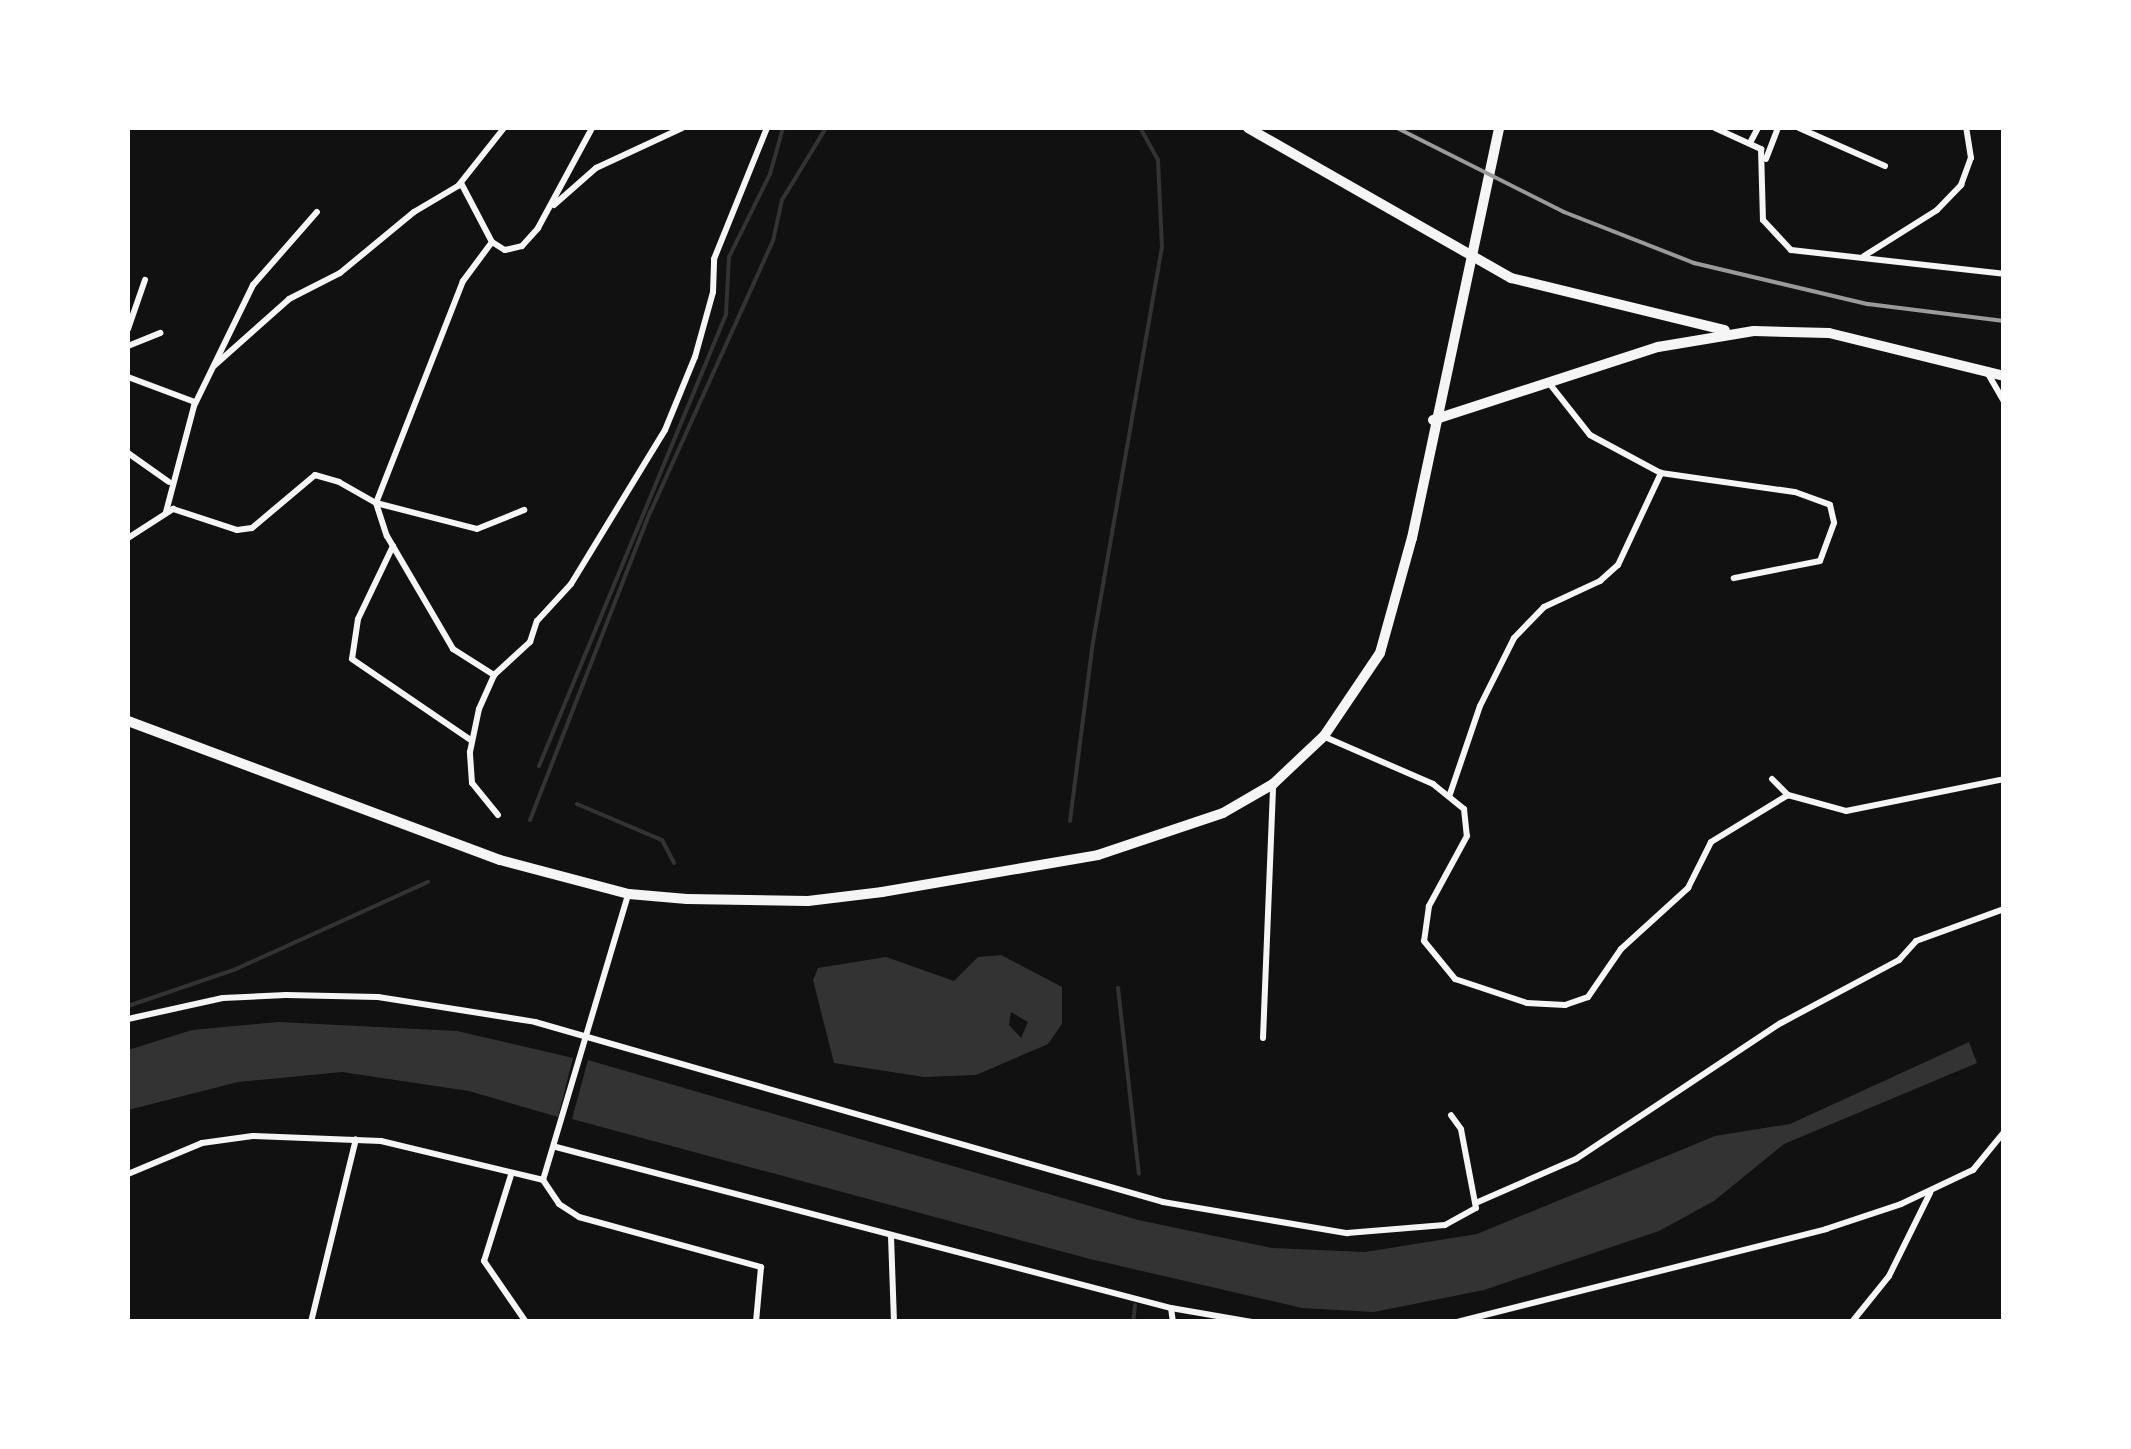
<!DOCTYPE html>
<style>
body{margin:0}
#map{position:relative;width:2131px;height:1449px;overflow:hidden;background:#111;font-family:"Varela Round",sans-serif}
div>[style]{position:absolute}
.water>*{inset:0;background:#333}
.stream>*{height:4px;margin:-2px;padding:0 2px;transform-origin:2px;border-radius:2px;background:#333}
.minor>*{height:6px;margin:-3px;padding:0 3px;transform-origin:3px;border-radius:3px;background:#f5f5f5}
.primary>*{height:10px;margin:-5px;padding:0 5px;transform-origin:5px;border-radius:5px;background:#f5f5f5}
.rail>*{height:4px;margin:-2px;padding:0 2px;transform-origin:2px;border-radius:2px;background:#9a9a9a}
span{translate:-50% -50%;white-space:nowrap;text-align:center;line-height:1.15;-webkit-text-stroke:10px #fff;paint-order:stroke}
.frame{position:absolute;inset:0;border:130px solid #fff;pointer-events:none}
</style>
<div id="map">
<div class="water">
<i style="clip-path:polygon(evenodd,1001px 955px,1062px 987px,1062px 1024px,1048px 1044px,976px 1075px,924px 1077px,834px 1063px,813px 980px,818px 968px,886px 957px,954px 981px,978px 957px,1001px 955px,1011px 1012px,1028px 1022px,1021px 1038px,1009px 1025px,1011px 1012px)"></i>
<i style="clip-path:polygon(279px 1022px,457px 1031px,573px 1058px,558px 1117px,469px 1091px,342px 1072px,238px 1082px,128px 1110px,128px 1050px,192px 1030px)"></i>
<i style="clip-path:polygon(1969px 1042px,1977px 1063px,1784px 1144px,1714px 1201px,1659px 1231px,1484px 1290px,1374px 1312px,1302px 1308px,1090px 1259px,572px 1119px,588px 1060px,1138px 1220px,1272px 1248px,1365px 1252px,1477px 1234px,1715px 1136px,1790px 1124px)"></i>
</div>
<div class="stream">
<i style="left:539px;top:766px;width:489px;rotate:-67.5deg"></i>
<i style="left:726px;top:314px;width:57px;rotate:-87deg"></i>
<i style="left:729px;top:257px;width:93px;rotate:-63.7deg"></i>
<i style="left:770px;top:174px;width:48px;rotate:-74.2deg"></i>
<i style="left:577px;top:804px;width:92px;rotate:23deg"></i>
<i style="left:662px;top:840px;width:26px;rotate:62deg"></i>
<i style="left:530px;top:820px;width:330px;rotate:-68.7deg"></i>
<i style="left:650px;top:513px;width:299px;rotate:-65.7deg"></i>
<i style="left:773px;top:241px;width:42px;rotate:-77.6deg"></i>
<i style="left:782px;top:200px;width:84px;rotate:-58.6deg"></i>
<i style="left:1070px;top:821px;width:180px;rotate:-82.7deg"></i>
<i style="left:1093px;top:642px;width:400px;rotate:-80.1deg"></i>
<i style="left:1162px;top:248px;width:88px;rotate:-92.6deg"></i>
<i style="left:1158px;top:160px;width:37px;rotate:-119deg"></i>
<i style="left:1118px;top:988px;width:187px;rotate:83.6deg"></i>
<i style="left:128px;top:1006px;width:114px;rotate:-18.9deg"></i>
<i style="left:236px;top:969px;width:211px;rotate:-24.4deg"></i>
<i style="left:1133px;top:1322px;width:17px;rotate:-83deg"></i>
</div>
<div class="minor">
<i style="left:1715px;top:128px;width:51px;rotate:24.5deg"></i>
<i style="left:1761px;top:149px;width:71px;rotate:88.4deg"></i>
<i style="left:1763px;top:220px;width:41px;rotate:47deg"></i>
<i style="left:1791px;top:250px;width:214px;rotate:6.4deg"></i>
<i style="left:1799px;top:128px;width:94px;rotate:23.8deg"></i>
<i style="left:1751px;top:141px;width:15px;rotate:-62deg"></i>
<i style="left:1766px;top:159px;width:33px;rotate:-69deg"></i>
<i style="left:461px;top:183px;width:67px;rotate:62.3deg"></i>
<i style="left:492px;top:242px;width:49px;rotate:126.6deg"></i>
<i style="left:463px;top:281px;width:238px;rotate:111.4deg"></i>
<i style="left:376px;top:503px;width:104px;rotate:14.4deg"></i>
<i style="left:477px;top:529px;width:51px;rotate:-22deg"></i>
<i style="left:554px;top:205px;width:56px;rotate:-41.4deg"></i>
<i style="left:596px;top:168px;width:95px;rotate:-24.9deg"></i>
<i style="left:492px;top:242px;width:15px;rotate:32deg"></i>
<i style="left:505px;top:250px;width:17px;rotate:-13deg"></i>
<i style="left:522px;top:246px;width:24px;rotate:-48deg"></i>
<i style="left:538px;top:228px;width:114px;rotate:-61.6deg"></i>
<i style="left:1864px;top:256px;width:86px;rotate:-32.2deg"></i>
<i style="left:1937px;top:210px;width:35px;rotate:-46deg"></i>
<i style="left:1961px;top:185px;width:29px;rotate:-70deg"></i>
<i style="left:1971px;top:158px;width:30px;rotate:-99deg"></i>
<i style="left:128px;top:329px;width:52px;rotate:-70.9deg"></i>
<i style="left:128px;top:346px;width:35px;rotate:-22deg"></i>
<i style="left:215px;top:365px;width:99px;rotate:-41.7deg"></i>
<i style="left:289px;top:299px;width:57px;rotate:-27deg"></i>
<i style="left:340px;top:273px;width:96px;rotate:-39.5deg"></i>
<i style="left:414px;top:212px;width:51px;rotate:-30.6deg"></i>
<i style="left:458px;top:186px;width:74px;rotate:-51.6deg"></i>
<i style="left:1987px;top:372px;width:34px;rotate:60deg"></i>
<i style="left:128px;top:377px;width:72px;rotate:20.5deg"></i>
<i style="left:1549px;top:383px;width:66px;rotate:51.7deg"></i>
<i style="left:1590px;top:435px;width:81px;rotate:28.2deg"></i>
<i style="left:1661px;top:473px;width:135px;rotate:8.1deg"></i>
<i style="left:1795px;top:492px;width:37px;rotate:20deg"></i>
<i style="left:1830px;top:505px;width:18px;rotate:77deg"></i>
<i style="left:1834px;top:523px;width:40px;rotate:110.2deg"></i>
<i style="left:1820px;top:561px;width:88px;rotate:168.8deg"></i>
<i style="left:128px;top:453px;width:50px;rotate:35.3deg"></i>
<i style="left:166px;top:512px;width:110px;rotate:-75.2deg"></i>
<i style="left:194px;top:406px;width:135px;rotate:-64deg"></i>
<i style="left:253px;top:285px;width:97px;rotate:-48.8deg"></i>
<i style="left:128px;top:538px;width:54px;rotate:-32.8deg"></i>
<i style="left:173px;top:509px;width:67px;rotate:18.2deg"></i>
<i style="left:237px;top:530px;width:15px;rotate:-8deg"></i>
<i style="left:252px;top:528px;width:82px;rotate:-40.1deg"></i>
<i style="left:315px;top:475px;width:25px;rotate:16deg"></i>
<i style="left:339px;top:482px;width:43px;rotate:29.6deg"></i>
<i style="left:376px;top:503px;width:35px;rotate:72deg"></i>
<i style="left:387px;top:536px;width:131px;rotate:59.7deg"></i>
<i style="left:453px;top:649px;width:49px;rotate:32.4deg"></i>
<i style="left:393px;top:546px;width:81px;rotate:115.6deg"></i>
<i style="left:358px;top:619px;width:40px;rotate:98.5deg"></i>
<i style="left:352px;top:659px;width:145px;rotate:34.3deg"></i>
<i style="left:1325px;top:737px;width:118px;rotate:23.5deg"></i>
<i style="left:1433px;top:784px;width:40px;rotate:39deg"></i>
<i style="left:1464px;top:809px;width:27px;rotate:84deg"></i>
<i style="left:1467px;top:836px;width:80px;rotate:118.5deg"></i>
<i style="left:1429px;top:906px;width:35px;rotate:98deg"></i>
<i style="left:1424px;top:941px;width:49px;rotate:50.8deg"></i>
<i style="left:1455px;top:979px;width:76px;rotate:18.4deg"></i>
<i style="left:1527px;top:1003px;width:38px;rotate:3deg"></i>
<i style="left:1565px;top:1005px;width:24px;rotate:-19deg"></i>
<i style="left:1588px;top:997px;width:58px;rotate:-55.5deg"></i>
<i style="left:1621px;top:949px;width:91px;rotate:-42.3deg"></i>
<i style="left:1688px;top:888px;width:51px;rotate:-63.4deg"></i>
<i style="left:1711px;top:842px;width:90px;rotate:-31.4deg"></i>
<i style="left:1772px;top:779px;width:23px;rotate:45deg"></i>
<i style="left:1788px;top:795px;width:60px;rotate:15.4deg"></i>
<i style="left:1846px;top:811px;width:161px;rotate:-11.4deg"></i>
<i style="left:1450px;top:794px;width:93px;rotate:-71.2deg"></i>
<i style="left:1480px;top:706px;width:76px;rotate:-63.4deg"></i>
<i style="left:1514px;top:638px;width:43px;rotate:-45.9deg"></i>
<i style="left:1544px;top:607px;width:62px;rotate:-24.9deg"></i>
<i style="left:1600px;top:581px;width:24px;rotate:-42deg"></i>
<i style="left:1618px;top:565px;width:102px;rotate:-64.9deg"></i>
<i style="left:498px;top:815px;width:41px;rotate:-129.1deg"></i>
<i style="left:472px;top:783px;width:31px;rotate:-94deg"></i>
<i style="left:470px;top:752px;width:44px;rotate:-78.2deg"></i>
<i style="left:479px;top:709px;width:37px;rotate:-66deg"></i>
<i style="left:494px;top:675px;width:49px;rotate:-42.5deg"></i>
<i style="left:530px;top:642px;width:22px;rotate:-72deg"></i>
<i style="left:537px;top:621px;width:50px;rotate:-47.4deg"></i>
<i style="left:571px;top:584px;width:180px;rotate:-58.6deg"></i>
<i style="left:665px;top:430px;width:79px;rotate:-67.7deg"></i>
<i style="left:695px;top:357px;width:67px;rotate:-74.5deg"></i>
<i style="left:713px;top:292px;width:33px;rotate:-88deg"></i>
<i style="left:714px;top:259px;width:141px;rotate:-68deg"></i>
<i style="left:128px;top:1019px;width:97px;rotate:-12.5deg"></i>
<i style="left:223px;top:998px;width:63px;rotate:-2.7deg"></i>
<i style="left:286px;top:995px;width:92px;rotate:1.2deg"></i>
<i style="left:378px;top:997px;width:159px;rotate:9deg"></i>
<i style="left:535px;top:1022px;width:653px;rotate:15.99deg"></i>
<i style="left:1163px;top:1202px;width:187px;rotate:9.6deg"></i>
<i style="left:1347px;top:1233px;width:98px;rotate:-4.7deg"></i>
<i style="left:1445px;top:1225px;width:35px;rotate:-29deg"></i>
<i style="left:1476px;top:1208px;width:80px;rotate:-100.8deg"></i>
<i style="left:1461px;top:1129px;width:17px;rotate:-126deg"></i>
<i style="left:1263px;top:1038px;width:253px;rotate:-87.7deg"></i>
<i style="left:556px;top:1147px;width:636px;rotate:14.67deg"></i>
<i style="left:1171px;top:1308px;width:82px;rotate:9.8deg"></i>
<i style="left:128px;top:1174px;width:80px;rotate:-22.7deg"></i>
<i style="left:202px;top:1143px;width:51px;rotate:-7.8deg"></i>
<i style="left:253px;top:1136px;width:128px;rotate:2.2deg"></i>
<i style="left:381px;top:1141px;width:167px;rotate:13.5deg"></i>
<i style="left:543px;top:1180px;width:297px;rotate:-73.4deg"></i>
<i style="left:511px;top:1175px;width:90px;rotate:107.4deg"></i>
<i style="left:484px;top:1261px;width:74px;rotate:55.5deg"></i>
<i style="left:543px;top:1180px;width:29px;rotate:56deg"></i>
<i style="left:559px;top:1204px;width:24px;rotate:33deg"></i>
<i style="left:579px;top:1217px;width:189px;rotate:15.4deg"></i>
<i style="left:761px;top:1267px;width:55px;rotate:95.2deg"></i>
<i style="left:1478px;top:1202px;width:107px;rotate:-23.7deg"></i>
<i style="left:1576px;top:1159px;width:246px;rotate:-33.6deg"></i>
<i style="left:1781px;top:1023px;width:134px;rotate:-28.1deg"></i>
<i style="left:1899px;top:960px;width:25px;rotate:-48deg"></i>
<i style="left:1916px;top:941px;width:94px;rotate:-20deg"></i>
<i style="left:891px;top:1236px;width:86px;rotate:88deg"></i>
<i style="left:1171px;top:1308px;width:14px;rotate:82deg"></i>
<i style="left:311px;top:1322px;width:188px;rotate:-76.2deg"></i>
<i style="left:1457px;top:1322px;width:381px;rotate:-14.1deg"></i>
<i style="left:1826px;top:1229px;width:79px;rotate:-18.4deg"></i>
<i style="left:1901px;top:1204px;width:80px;rotate:-25.3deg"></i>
<i style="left:1973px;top:1170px;width:49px;rotate:-50.8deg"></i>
<i style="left:1852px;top:1322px;width:59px;rotate:-51.2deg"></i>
<i style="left:1889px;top:1276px;width:93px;rotate:-63.7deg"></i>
</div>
<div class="primary">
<i style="left:1248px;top:128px;width:303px;rotate:29.7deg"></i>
<i style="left:1511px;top:278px;width:220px;rotate:13.7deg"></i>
<i style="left:1433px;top:420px;width:237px;rotate:-18deg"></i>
<i style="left:1658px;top:347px;width:97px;rotate:-9.5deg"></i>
<i style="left:1754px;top:331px;width:75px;rotate:1.5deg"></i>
<i style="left:1829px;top:333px;width:180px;rotate:13.8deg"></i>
<i style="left:128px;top:721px;width:397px;rotate:20.5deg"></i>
<i style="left:500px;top:860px;width:133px;rotate:14.8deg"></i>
<i style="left:629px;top:894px;width:58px;rotate:4.9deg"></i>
<i style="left:687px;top:899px;width:121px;rotate:0.9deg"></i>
<i style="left:808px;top:901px;width:75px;rotate:-6.9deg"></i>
<i style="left:882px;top:892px;width:219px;rotate:-9.7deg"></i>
<i style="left:1098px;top:855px;width:132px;rotate:-18.6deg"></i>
<i style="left:1223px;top:813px;width:58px;rotate:-30.1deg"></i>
<i style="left:1273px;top:784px;width:70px;rotate:-43.3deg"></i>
<i style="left:1324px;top:736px;width:100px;rotate:-56deg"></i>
<i style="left:1380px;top:653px;width:119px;rotate:-74.5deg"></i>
<i style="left:1412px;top:538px;width:419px;rotate:-78deg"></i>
</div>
<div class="rail">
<i style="left:1397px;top:128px;width:187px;rotate:26.7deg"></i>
<i style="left:1564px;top:212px;width:140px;rotate:21.4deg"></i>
<i style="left:1694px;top:263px;width:179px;rotate:13.3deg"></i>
<i style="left:1868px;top:304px;width:137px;rotate:7.1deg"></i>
</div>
<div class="frame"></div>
</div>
